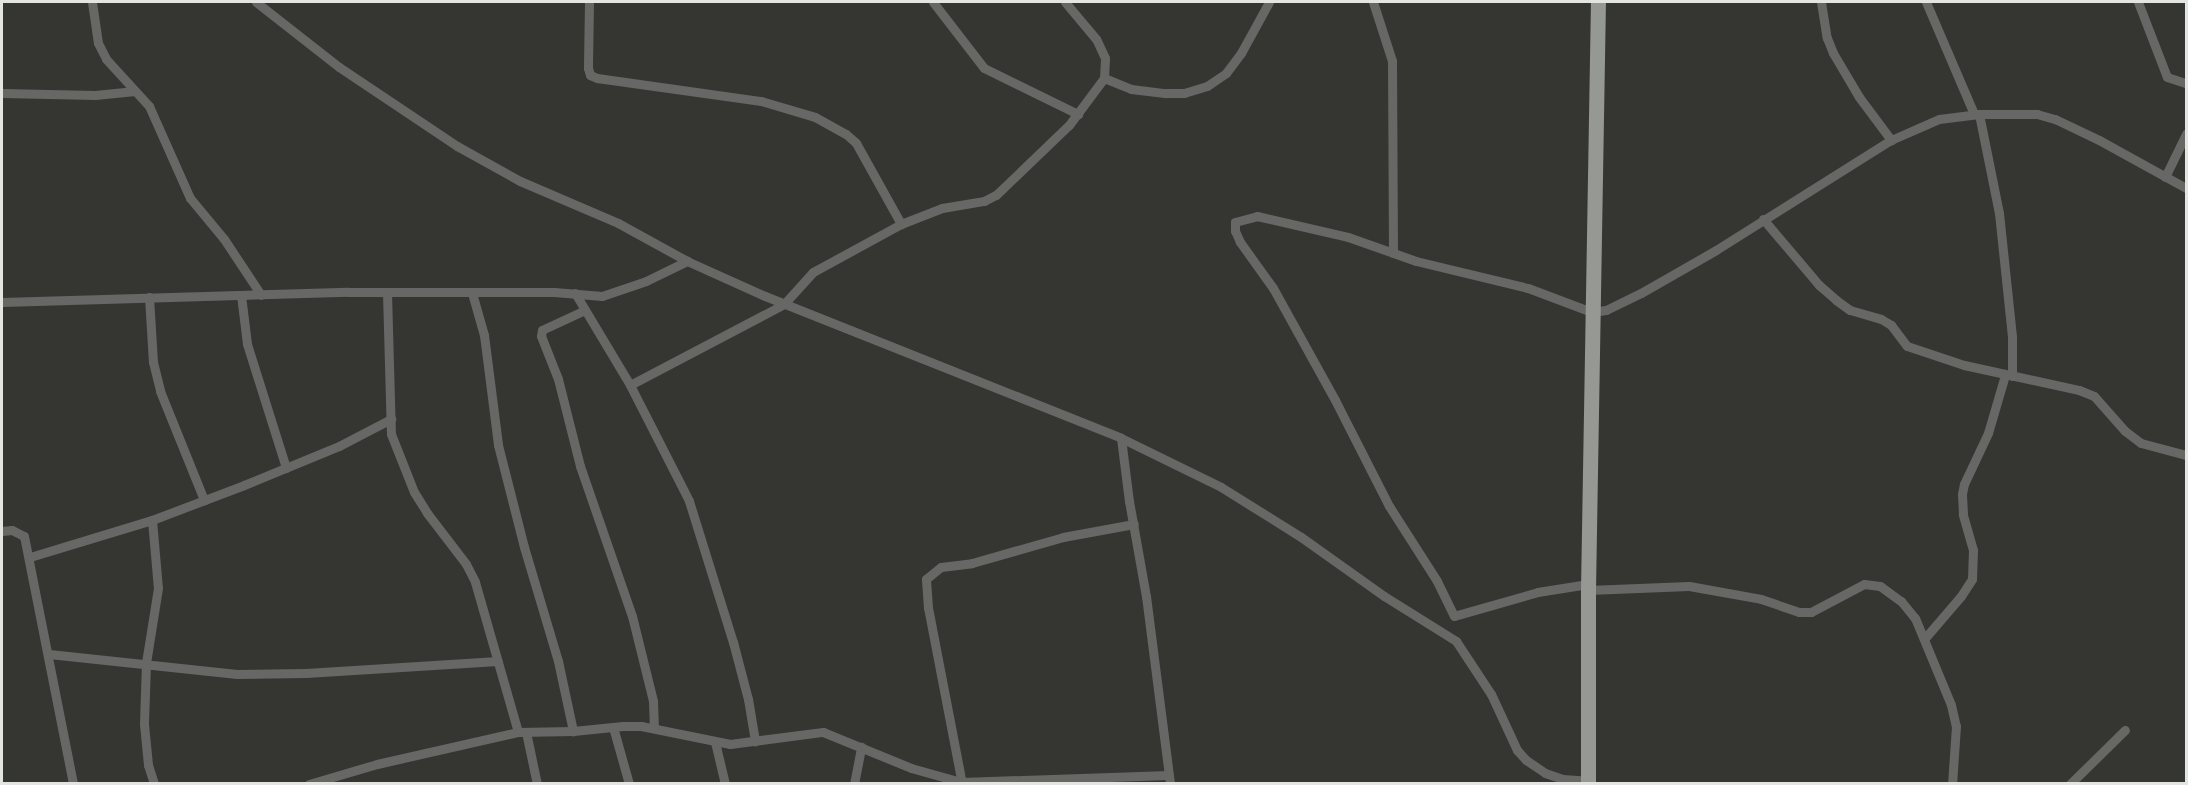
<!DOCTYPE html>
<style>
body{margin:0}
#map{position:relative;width:2188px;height:785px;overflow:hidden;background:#353631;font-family:"Noto Serif",serif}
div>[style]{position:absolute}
.street>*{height:9px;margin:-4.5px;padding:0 4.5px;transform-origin:4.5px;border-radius:4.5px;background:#676865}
.primary>*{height:15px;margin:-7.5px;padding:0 7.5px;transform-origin:7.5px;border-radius:7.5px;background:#969893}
span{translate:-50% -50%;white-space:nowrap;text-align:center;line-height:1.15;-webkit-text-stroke:5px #2b2c27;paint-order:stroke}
.frame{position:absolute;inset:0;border:3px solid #e3e5e1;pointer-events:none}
</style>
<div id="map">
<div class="street">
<i style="left:92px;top:2px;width:41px;rotate:81.7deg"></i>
<i style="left:98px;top:43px;width:18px;rotate:63deg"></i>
<i style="left:106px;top:59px;width:64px;rotate:47.5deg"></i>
<i style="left:149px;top:106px;width:101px;rotate:66deg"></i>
<i style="left:190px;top:198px;width:53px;rotate:50.3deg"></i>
<i style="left:224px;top:239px;width:67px;rotate:56.5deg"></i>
<i style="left:256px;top:2px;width:105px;rotate:38.1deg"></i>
<i style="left:339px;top:67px;width:142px;rotate:33.8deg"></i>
<i style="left:457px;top:146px;width:72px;rotate:29.1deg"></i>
<i style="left:520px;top:181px;width:107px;rotate:23.2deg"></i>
<i style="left:618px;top:223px;width:79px;rotate:28.8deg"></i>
<i style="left:687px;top:261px;width:85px;rotate:24.2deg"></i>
<i style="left:765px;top:296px;width:383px;rotate:21.7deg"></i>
<i style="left:1121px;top:438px;width:111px;rotate:26.1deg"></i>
<i style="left:1221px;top:487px;width:94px;rotate:32deg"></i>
<i style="left:1301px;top:537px;width:102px;rotate:35.4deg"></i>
<i style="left:1384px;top:596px;width:85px;rotate:32deg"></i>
<i style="left:1456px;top:641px;width:64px;rotate:56.6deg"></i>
<i style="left:1491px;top:694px;width:62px;rotate:65.1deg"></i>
<i style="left:1517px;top:750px;width:13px;rotate:48deg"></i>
<i style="left:1526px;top:760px;width:23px;rotate:34deg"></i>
<i style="left:1545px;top:773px;width:18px;rotate:19deg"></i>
<i style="left:1562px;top:779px;width:26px;rotate:4deg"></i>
<i style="left:589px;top:2px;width:66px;rotate:90.9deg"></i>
<i style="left:588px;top:68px;width:7px;rotate:74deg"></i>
<i style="left:590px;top:75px;width:8px;rotate:23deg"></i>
<i style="left:597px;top:78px;width:166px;rotate:8deg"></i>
<i style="left:761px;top:101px;width:56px;rotate:16.5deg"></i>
<i style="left:815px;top:117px;width:35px;rotate:29deg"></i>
<i style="left:846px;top:134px;width:13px;rotate:42deg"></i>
<i style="left:856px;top:143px;width:93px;rotate:60.9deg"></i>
<i style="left:933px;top:2px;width:83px;rotate:52.3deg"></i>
<i style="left:984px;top:68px;width:105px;rotate:26.1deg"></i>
<i style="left:1373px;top:2px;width:62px;rotate:72.1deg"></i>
<i style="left:1392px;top:61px;width:192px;rotate:89.7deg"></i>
<i style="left:1821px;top:2px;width:36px;rotate:81deg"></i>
<i style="left:1827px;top:38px;width:16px;rotate:68deg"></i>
<i style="left:1833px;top:53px;width:51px;rotate:59.4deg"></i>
<i style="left:1859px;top:97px;width:54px;rotate:53.3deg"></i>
<i style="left:1926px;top:2px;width:122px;rotate:66.8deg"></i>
<i style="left:2138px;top:2px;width:80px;rotate:68.9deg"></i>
<i style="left:2167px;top:77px;width:20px;rotate:18deg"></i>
<i style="left:1104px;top:78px;width:29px;rotate:22deg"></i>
<i style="left:1131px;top:89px;width:34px;rotate:7deg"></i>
<i style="left:1165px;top:93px;width:19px"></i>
<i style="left:1184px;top:93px;width:24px;rotate:-17deg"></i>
<i style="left:1207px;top:86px;width:23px;rotate:-34deg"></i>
<i style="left:1226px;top:73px;width:25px;rotate:-53deg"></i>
<i style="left:1241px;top:53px;width:58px;rotate:-61.2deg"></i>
<i style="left:2px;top:93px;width:93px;rotate:1.2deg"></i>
<i style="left:95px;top:95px;width:40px;rotate:-5.7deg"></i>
<i style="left:1979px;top:114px;width:101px;rotate:78.6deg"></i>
<i style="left:1999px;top:213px;width:125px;rotate:84deg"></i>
<i style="left:2012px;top:337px;width:39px;rotate:90deg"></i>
<i style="left:2165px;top:177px;width:48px;rotate:-64deg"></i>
<i style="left:1763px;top:219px;width:87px;rotate:49.7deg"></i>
<i style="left:1819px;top:285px;width:23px;rotate:41deg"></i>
<i style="left:1836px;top:300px;width:17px;rotate:36deg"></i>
<i style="left:1850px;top:310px;width:32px;rotate:16deg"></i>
<i style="left:1881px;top:319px;width:12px;rotate:31deg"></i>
<i style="left:1891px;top:325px;width:26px;rotate:53deg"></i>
<i style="left:1907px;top:346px;width:60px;rotate:18.4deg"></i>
<i style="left:1964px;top:365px;width:118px;rotate:12.3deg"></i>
<i style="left:2079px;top:390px;width:16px;rotate:22deg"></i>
<i style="left:2094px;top:396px;width:47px;rotate:48.5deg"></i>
<i style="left:2125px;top:431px;width:20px;rotate:37deg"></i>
<i style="left:2141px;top:443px;width:47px;rotate:14.9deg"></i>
<i style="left:387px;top:293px;width:141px;rotate:88.4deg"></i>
<i style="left:391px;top:434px;width:62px;rotate:68.4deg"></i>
<i style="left:414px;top:492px;width:25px;rotate:58deg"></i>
<i style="left:427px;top:513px;width:64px;rotate:52.6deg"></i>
<i style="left:466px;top:564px;width:20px;rotate:63deg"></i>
<i style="left:475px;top:582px;width:156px;rotate:74deg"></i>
<i style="left:472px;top:293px;width:44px;rotate:74.1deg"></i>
<i style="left:484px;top:335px;width:111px;rotate:82.7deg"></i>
<i style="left:498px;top:445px;width:105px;rotate:75.7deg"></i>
<i style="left:524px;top:547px;width:119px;rotate:73.4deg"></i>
<i style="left:558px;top:661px;width:72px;rotate:77.9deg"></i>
<i style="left:575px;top:293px;width:107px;rotate:59.1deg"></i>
<i style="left:630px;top:385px;width:130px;rotate:63deg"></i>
<i style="left:689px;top:501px;width:148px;rotate:72.7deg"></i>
<i style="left:733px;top:642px;width:59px;rotate:75.3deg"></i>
<i style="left:748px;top:699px;width:43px;rotate:80.5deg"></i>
<i style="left:241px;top:295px;width:49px;rotate:83deg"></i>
<i style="left:247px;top:344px;width:130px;rotate:72.5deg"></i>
<i style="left:149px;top:297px;width:65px;rotate:86.5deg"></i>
<i style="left:153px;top:362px;width:30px;rotate:76deg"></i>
<i style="left:160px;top:391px;width:118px;rotate:68deg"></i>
<i style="left:2px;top:302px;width:346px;rotate:-1.7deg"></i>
<i style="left:348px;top:292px;width:206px"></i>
<i style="left:554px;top:292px;width:48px;rotate:4.8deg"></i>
<i style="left:602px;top:296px;width:46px;rotate:-18.8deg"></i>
<i style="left:646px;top:281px;width:46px;rotate:-26deg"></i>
<i style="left:585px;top:310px;width:47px;rotate:155.1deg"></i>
<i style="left:542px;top:330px;width:6px;rotate:99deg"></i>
<i style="left:541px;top:336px;width:46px;rotate:68.4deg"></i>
<i style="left:558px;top:379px;width:90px;rotate:75.8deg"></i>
<i style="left:580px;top:466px;width:159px;rotate:70.9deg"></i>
<i style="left:632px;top:616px;width:88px;rotate:76.1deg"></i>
<i style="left:653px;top:701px;width:27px;rotate:88deg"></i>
<i style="left:630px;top:385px;width:174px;rotate:-27.7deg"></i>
<i style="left:784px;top:304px;width:43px;rotate:-47.8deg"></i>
<i style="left:813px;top:272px;width:100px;rotate:-28.6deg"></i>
<i style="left:901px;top:224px;width:44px;rotate:-21.3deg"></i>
<i style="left:942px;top:208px;width:43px;rotate:-9.5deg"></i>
<i style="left:984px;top:201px;width:13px;rotate:-27deg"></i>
<i style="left:996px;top:195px;width:101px;rotate:-43.8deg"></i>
<i style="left:1069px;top:125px;width:59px;rotate:-53.3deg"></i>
<i style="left:1104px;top:78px;width:20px;rotate:-87deg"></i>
<i style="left:1105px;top:58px;width:21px;rotate:-115deg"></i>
<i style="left:1096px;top:39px;width:48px;rotate:-130deg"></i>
<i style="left:1121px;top:438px;width:64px;rotate:82.8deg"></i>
<i style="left:1129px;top:501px;width:97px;rotate:79.9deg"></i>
<i style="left:1146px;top:596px;width:190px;rotate:82.7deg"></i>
<i style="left:152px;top:520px;width:68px;rotate:85deg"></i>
<i style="left:158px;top:588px;width:76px;rotate:99.1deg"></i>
<i style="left:146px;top:663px;width:61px;rotate:91.9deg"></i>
<i style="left:144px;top:724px;width:41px;rotate:84.4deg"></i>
<i style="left:148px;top:765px;width:20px;rotate:72deg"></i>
<i style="left:2px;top:531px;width:10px;rotate:-6deg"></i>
<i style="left:12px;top:530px;width:13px;rotate:27deg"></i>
<i style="left:24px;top:536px;width:253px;rotate:78.8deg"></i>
<i style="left:30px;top:557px;width:127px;rotate:-16.9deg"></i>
<i style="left:152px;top:520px;width:98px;rotate:-20.8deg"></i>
<i style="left:244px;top:485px;width:103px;rotate:-22.3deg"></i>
<i style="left:339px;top:446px;width:59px;rotate:-27.4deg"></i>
<i style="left:1588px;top:584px;width:51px;rotate:170.9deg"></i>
<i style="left:1538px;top:592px;width:87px;rotate:164.1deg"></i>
<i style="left:1454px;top:616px;width:39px;rotate:-116deg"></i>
<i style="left:1437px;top:581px;width:89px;rotate:-122.6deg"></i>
<i style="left:1389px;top:506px;width:119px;rotate:-117deg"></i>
<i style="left:1335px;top:400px;width:128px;rotate:-119deg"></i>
<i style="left:1273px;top:288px;width:57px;rotate:-125.7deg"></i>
<i style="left:1240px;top:242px;width:12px;rotate:-114deg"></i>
<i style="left:1235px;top:231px;width:9px;rotate:-90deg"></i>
<i style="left:1235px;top:222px;width:23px;rotate:-15deg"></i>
<i style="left:1257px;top:216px;width:93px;rotate:13deg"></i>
<i style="left:1348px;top:237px;width:72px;rotate:19.4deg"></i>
<i style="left:1416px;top:261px;width:115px;rotate:13.6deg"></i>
<i style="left:1528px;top:288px;width:68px;rotate:20.6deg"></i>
<i style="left:1592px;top:312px;width:14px;rotate:-8deg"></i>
<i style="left:1606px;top:310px;width:39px;rotate:-26deg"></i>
<i style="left:1641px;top:293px;width:86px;rotate:-29.8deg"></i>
<i style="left:1716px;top:250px;width:207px;rotate:-32.2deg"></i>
<i style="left:1891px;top:140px;width:52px;rotate:-23.6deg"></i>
<i style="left:1939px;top:119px;width:40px;rotate:-7.1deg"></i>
<i style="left:1979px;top:114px;width:58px"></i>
<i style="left:2037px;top:114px;width:19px;rotate:16deg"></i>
<i style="left:2055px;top:119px;width:49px;rotate:25.5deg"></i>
<i style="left:2099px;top:140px;width:99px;rotate:28.9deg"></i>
<i style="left:1588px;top:590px;width:101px;rotate:-2.3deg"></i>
<i style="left:1689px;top:586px;width:73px;rotate:10.2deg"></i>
<i style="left:1761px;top:599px;width:40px;rotate:18.9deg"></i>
<i style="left:1799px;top:612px;width:12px"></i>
<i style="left:1811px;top:612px;width:60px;rotate:-27.8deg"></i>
<i style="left:1864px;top:584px;width:16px;rotate:7deg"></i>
<i style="left:1880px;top:586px;width:26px;rotate:36deg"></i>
<i style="left:1901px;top:601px;width:22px;rotate:51deg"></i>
<i style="left:1915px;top:618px;width:94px;rotate:67.5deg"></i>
<i style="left:1951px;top:705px;width:22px;rotate:77deg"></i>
<i style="left:1956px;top:726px;width:58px;rotate:93.9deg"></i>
<i style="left:1925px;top:638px;width:55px;rotate:-49.4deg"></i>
<i style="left:1961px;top:596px;width:20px;rotate:-57deg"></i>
<i style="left:1972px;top:579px;width:29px;rotate:-88deg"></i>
<i style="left:1973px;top:550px;width:37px;rotate:-106deg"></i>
<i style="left:1963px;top:514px;width:20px;rotate:-93deg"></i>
<i style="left:1962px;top:494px;width:10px;rotate:-79deg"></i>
<i style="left:1964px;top:484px;width:56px;rotate:-64.8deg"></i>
<i style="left:1988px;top:433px;width:60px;rotate:-73.7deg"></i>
<i style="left:49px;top:654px;width:189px;rotate:6.1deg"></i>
<i style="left:237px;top:674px;width:69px;rotate:-0.8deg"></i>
<i style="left:306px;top:673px;width:192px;rotate:-3.6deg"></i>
<i style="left:613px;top:727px;width:59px;rotate:74.3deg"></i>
<i style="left:526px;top:732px;width:53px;rotate:78.1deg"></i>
<i style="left:715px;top:742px;width:43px;rotate:76.6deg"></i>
<i style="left:309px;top:784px;width:71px;rotate:-16.4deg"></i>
<i style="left:377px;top:764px;width:145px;rotate:-12.8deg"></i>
<i style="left:518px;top:732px;width:55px;rotate:-1deg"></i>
<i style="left:573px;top:731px;width:50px;rotate:-5.7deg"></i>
<i style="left:623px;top:726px;width:18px"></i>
<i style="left:641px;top:726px;width:91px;rotate:11.4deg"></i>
<i style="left:730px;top:744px;width:94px;rotate:-7.4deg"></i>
<i style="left:823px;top:732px;width:95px;rotate:22.2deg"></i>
<i style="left:911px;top:768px;width:52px;rotate:15.6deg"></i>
<i style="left:961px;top:782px;width:208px;rotate:-1.9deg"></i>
<i style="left:854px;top:784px;width:38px;rotate:-79deg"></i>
<i style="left:962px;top:784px;width:179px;rotate:-100.9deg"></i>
<i style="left:928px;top:608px;width:29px;rotate:-94deg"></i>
<i style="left:926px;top:579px;width:19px;rotate:-39deg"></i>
<i style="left:941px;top:567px;width:31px;rotate:-7deg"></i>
<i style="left:972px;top:563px;width:95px;rotate:-15.9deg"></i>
<i style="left:1063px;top:537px;width:72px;rotate:-10.4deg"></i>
<i style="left:2070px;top:784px;width:77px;rotate:-44.5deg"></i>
</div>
<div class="primary">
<i style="left:1588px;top:784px;width:194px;rotate:-90deg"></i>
<i style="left:1588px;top:590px;width:588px;rotate:-89.03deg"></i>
</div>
<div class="frame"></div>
</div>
